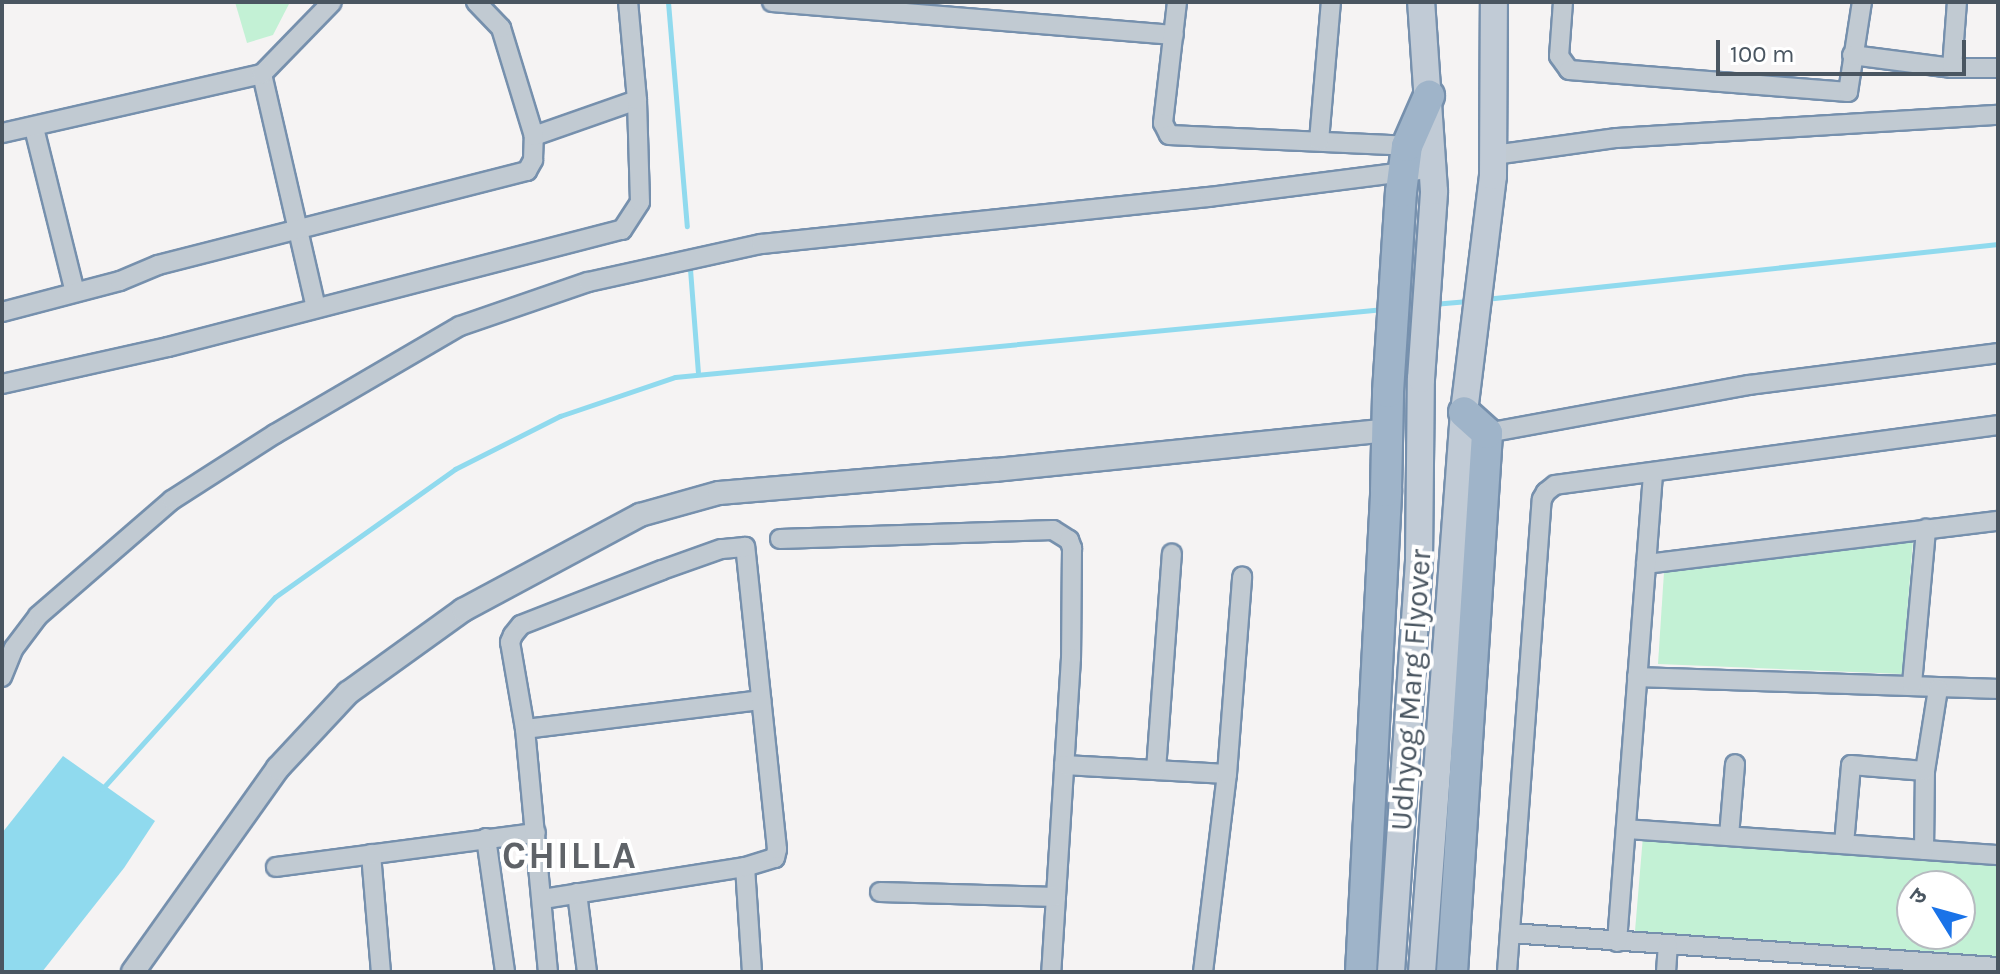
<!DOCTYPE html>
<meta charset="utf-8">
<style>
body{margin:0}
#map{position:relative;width:2000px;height:974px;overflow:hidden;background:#f5f3f3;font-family:Karla,"Noto Sans Devanagari",sans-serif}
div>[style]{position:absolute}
.green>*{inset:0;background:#c3f1d5}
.water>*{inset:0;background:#90daee}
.stream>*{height:5px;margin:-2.5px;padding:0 2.5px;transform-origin:2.5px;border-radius:2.5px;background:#90daee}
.roads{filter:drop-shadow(2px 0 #7690ad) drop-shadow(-2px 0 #7690ad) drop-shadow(0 2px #7690ad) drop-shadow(0 -2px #7690ad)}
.minor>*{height:18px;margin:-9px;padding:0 9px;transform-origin:9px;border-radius:9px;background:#c1cad2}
.tertiary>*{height:22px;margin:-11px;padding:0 11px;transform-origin:11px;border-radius:11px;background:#c1cad2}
.secondary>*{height:26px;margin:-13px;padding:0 13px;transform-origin:13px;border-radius:13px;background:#c1cbd6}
.trunk>*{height:30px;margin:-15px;padding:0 15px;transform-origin:15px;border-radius:15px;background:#9fb4c9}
span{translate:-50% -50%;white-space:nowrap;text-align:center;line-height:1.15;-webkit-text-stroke:8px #fff;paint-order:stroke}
.street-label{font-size:30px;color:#4a5661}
.district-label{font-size:38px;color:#5f6368;font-weight:700;letter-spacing:2px}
.frame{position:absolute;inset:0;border:4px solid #4a5661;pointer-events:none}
.north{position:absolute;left:1896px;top:870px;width:80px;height:80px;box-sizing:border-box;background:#fff;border:2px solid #b7bbc0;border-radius:50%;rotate:307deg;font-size:22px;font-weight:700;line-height:32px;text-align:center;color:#4a5661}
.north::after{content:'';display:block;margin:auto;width:28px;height:36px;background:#1a73e8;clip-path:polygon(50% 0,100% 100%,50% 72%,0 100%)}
.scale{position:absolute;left:1716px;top:40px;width:250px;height:36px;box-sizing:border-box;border:4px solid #4a5661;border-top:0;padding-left:10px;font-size:24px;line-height:28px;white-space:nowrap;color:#4a5661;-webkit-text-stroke:6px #fff;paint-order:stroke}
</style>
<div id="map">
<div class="green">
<i style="clip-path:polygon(235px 2px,290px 2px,273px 35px,247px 43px)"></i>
<i style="clip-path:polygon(1913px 541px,1902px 674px,1658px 664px,1664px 572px)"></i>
<i style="clip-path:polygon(evenodd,1643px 836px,1998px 862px,1998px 958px,1635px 931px,1643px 836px,1912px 886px,1960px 886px,1960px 934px,1912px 934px,1912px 886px)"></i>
</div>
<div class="water">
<i style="clip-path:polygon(63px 756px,155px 821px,124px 868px,42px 972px,2px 972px,2px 833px)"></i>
</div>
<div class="stream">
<i style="left:668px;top:2px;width:225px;rotate:85.2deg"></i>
<i style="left:690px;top:269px;width:103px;rotate:85.6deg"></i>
<i style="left:1485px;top:299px;width:516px;rotate:-6.12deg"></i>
<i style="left:1433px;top:304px;width:38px;rotate:-5deg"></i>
<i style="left:102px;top:789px;width:258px;rotate:-48deg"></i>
<i style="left:275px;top:597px;width:221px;rotate:-35.4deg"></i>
<i style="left:455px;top:469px;width:118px;rotate:-26.8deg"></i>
<i style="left:560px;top:416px;width:121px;rotate:-18.7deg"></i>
<i style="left:675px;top:377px;width:712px;rotate:-5.48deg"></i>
</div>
<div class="roads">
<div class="minor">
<i style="left:772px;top:2px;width:403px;rotate:4.7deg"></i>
<i style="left:1177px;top:2px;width:122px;rotate:96.6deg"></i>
<i style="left:1163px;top:123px;width:13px;rotate:63deg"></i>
<i style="left:1169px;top:135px;width:238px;rotate:2.6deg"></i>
<i style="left:1563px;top:2px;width:54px;rotate:94.2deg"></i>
<i style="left:1559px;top:56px;width:17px;rotate:54deg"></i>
<i style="left:1569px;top:70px;width:280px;rotate:4.5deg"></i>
<i style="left:1848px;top:92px;width:91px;rotate:-81.2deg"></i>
<i style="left:1852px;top:55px;width:101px;rotate:7.4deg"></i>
<i style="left:1952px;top:68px;width:46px"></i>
<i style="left:1952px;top:68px;width:66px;rotate:-85.7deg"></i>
<i style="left:262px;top:74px;width:240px;rotate:77deg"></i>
<i style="left:34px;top:128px;width:169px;rotate:76deg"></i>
<i style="left:2px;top:133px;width:267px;rotate:-12.8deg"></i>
<i style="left:262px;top:74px;width:100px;rotate:-45.8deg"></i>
<i style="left:534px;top:136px;width:109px;rotate:-19.3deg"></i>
<i style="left:1319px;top:141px;width:140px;rotate:-85.1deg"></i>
<i style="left:1494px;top:155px;width:124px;rotate:-7.9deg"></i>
<i style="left:1617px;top:138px;width:382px;rotate:-3.5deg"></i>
<i style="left:2px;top:312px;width:122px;rotate:-14.7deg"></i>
<i style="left:120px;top:281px;width:41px;rotate:-22.8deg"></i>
<i style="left:158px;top:265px;width:381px;rotate:-14.3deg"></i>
<i style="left:527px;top:171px;width:13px;rotate:-61deg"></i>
<i style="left:533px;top:160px;width:24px;rotate:-88deg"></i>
<i style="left:534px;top:136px;width:113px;rotate:-107deg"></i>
<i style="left:501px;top:28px;width:36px;rotate:-134deg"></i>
<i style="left:2px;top:384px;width:170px;rotate:-12.6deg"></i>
<i style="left:168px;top:347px;width:469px;rotate:-14.5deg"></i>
<i style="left:622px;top:230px;width:33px;rotate:-57deg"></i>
<i style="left:640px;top:202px;width:102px;rotate:-91.7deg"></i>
<i style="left:637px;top:100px;width:98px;rotate:-95.2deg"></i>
<i style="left:1487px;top:433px;width:266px;rotate:-10.4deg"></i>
<i style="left:1749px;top:385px;width:251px;rotate:-7.3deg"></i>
<i style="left:780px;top:539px;width:273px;rotate:-1.9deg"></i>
<i style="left:1053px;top:530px;width:19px;rotate:32deg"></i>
<i style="left:1069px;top:540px;width:9px;rotate:69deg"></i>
<i style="left:1072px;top:548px;width:110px;rotate:90.5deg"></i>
<i style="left:1071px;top:658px;width:315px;rotate:93.6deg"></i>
<i style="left:1646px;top:564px;width:355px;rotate:-7deg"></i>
<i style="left:2px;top:677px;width:31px;rotate:-68deg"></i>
<i style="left:14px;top:648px;width:40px;rotate:-53deg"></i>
<i style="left:38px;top:616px;width:177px;rotate:-40.9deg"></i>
<i style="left:172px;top:500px;width:122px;rotate:-32.7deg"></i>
<i style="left:275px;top:434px;width:214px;rotate:-30.3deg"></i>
<i style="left:460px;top:326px;width:135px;rotate:-19deg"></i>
<i style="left:588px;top:282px;width:177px;rotate:-12.4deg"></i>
<i style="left:761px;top:244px;width:450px;rotate:-6deg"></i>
<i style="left:1209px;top:197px;width:227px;rotate:-7.3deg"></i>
<i style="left:1637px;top:677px;width:361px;rotate:1.9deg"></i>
<i style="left:1912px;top:684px;width:156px;rotate:-84.8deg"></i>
<i style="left:525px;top:729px;width:238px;rotate:-7deg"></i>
<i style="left:1064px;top:765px;width:163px;rotate:3.2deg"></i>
<i style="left:1156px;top:770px;width:217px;rotate:-85.8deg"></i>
<i style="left:1626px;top:829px;width:373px;rotate:4deg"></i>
<i style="left:1729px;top:836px;width:72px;rotate:-85.2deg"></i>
<i style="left:486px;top:838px;width:135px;rotate:81.9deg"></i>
<i style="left:1844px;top:844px;width:79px;rotate:-84.9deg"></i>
<i style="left:1851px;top:765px;width:74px;rotate:4.6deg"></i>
<i style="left:1924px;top:850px;width:79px;rotate:-89.3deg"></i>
<i style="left:1925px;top:771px;width:83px;rotate:-81deg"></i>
<i style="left:371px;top:854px;width:118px;rotate:85.2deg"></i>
<i style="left:276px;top:867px;width:262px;rotate:-7.5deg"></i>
<i style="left:745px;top:867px;width:105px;rotate:86.2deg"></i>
<i style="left:880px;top:892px;width:176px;rotate:1.6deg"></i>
<i style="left:577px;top:893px;width:80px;rotate:82.8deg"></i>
<i style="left:543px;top:899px;width:205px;rotate:-9deg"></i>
<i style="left:745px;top:867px;width:31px;rotate:-17deg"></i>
<i style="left:775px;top:858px;width:9px;rotate:-77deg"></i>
<i style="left:777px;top:849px;width:304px;rotate:-96deg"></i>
<i style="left:745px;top:547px;width:24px;rotate:175deg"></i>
<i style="left:721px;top:549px;width:63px;rotate:160.4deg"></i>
<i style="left:662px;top:570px;width:151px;rotate:158.7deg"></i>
<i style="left:521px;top:625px;width:13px;rotate:129deg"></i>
<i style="left:513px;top:635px;width:8px;rotate:113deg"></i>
<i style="left:510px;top:642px;width:88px;rotate:80.2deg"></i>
<i style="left:525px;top:729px;width:244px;rotate:84.6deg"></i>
<i style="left:1510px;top:933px;width:489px;rotate:4deg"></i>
<i style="left:1617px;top:942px;width:471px;rotate:-85.6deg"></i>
<i style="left:1203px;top:972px;width:199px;rotate:-83.1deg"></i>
<i style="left:1227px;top:774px;width:198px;rotate:-85.6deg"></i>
<i style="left:1507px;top:972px;width:474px;rotate:-85.8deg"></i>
<i style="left:1542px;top:499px;width:8px;rotate:-60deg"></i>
<i style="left:1546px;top:492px;width:11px;rotate:-38deg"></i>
<i style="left:1555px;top:485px;width:447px;rotate:-7.7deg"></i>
<i style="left:1666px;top:972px;width:26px;rotate:-86deg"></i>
</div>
<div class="tertiary">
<i style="left:133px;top:972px;width:250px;rotate:-54.6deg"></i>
<i style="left:278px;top:768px;width:103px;rotate:-47deg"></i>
<i style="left:348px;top:693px;width:142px;rotate:-35.8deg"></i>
<i style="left:463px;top:610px;width:201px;rotate:-28.2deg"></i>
<i style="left:640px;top:515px;width:82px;rotate:-15.6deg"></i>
<i style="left:719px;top:493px;width:277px;rotate:-4.8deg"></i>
<i style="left:995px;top:470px;width:394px;rotate:-5.8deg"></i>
</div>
<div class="secondary">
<i style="left:1391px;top:972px;width:414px;rotate:-86.1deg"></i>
<i style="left:1419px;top:559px;width:180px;rotate:-89.4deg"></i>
<i style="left:1421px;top:379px;width:188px;rotate:-86deg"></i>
<i style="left:1434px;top:191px;width:189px;rotate:-93.9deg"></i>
<i style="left:1422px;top:972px;width:562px;rotate:-85.71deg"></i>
<i style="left:1464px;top:412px;width:238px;rotate:-83deg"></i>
<i style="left:1493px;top:176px;width:174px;rotate:-89.7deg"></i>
</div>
<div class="trunk">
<i style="left:1361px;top:972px;width:482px;rotate:-87deg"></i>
<i style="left:1386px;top:491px;width:99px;rotate:-88.8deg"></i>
<i style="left:1388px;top:392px;width:200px;rotate:-86.3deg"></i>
<i style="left:1401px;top:192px;width:46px;rotate:-82.6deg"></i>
<i style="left:1407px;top:146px;width:55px;rotate:-66.3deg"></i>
<i style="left:1452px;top:972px;width:540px;rotate:-86.28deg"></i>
<i style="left:1487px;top:433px;width:31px;rotate:-138deg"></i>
</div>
</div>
<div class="street-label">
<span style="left:1411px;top:690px;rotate:-86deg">Udhyog Marg Flyover</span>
</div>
<div class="district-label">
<span style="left:570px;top:856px">CHILLA</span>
</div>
<div class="frame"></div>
<div class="north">उ</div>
<div class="scale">100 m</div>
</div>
